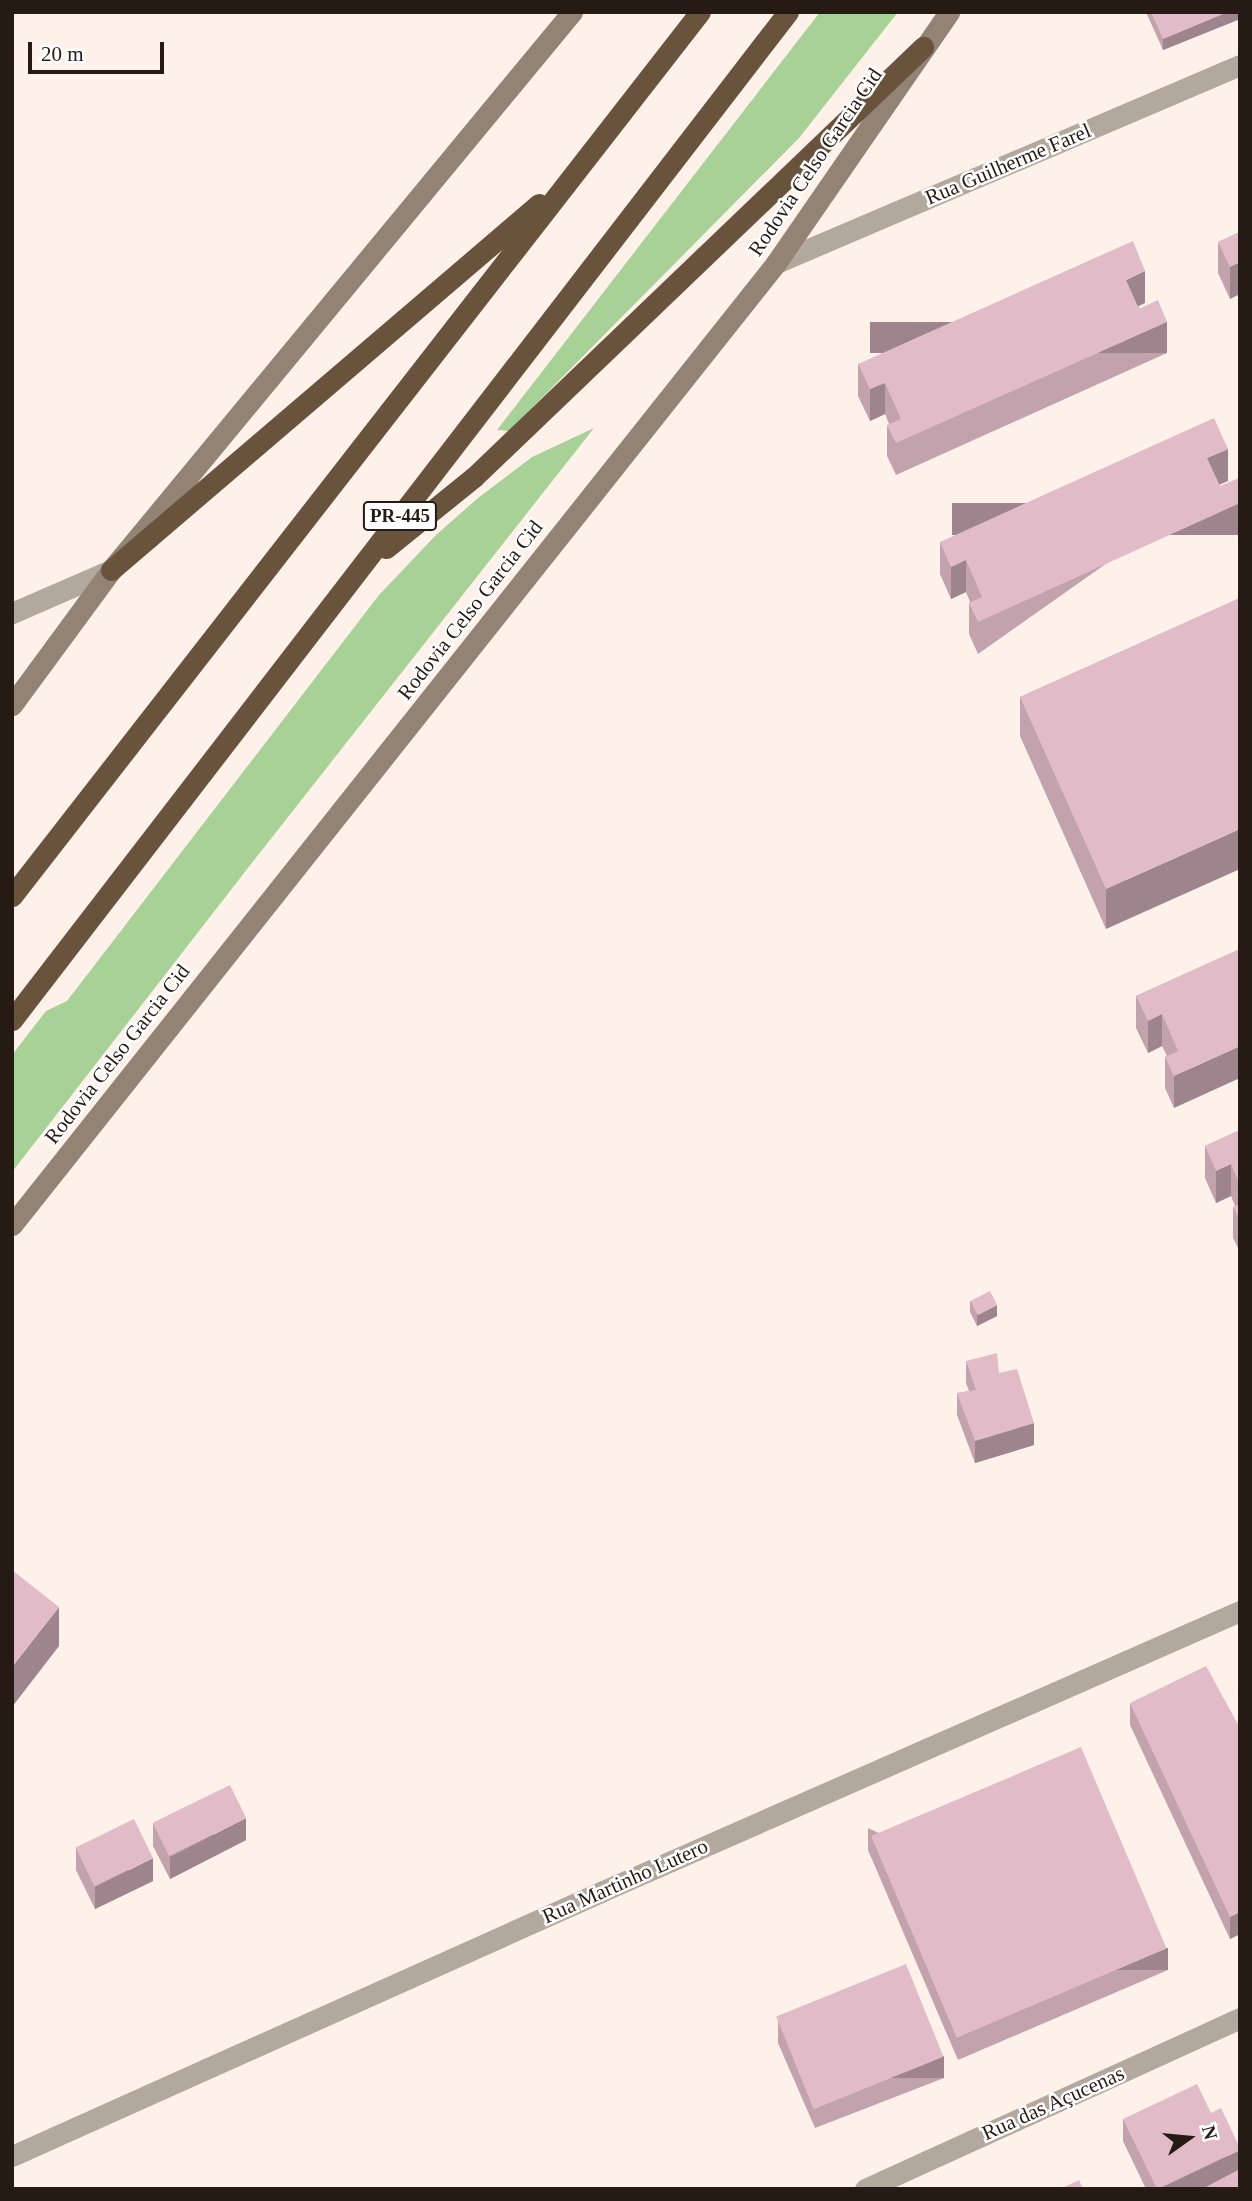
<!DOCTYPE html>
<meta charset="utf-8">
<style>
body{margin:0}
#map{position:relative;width:1252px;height:2201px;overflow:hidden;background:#fef1e9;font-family:"Times New Roman",serif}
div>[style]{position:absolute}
.green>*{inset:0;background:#a7d197}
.street>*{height:21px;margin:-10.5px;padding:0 10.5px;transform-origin:10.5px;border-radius:10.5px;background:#b3a89d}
.secondary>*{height:21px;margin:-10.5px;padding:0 10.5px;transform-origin:10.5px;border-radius:10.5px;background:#938374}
.highway>*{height:21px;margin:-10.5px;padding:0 10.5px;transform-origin:10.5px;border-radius:10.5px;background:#69533d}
.wall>*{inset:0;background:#c2a2ac}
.shaded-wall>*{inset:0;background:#9e848c;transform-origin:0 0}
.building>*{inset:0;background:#e1bcc8;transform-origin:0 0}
span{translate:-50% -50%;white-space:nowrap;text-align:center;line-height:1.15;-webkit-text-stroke:5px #fff;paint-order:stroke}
.shield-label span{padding:2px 5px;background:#fff;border:2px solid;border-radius:5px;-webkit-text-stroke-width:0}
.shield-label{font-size:19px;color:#261a14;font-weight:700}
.street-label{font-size:21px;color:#261a14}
.frame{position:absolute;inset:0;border:14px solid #261a14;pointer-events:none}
.north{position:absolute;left:1154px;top:2103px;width:70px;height:70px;-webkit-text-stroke:5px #fff;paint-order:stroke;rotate:75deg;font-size:19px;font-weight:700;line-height:28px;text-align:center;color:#261a14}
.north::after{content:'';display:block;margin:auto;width:24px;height:32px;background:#261a14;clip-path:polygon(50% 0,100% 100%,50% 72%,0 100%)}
.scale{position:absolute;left:28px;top:42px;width:136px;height:32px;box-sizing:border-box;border:4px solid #261a14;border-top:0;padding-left:9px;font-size:21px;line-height:24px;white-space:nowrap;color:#261a14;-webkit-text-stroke:5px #fff;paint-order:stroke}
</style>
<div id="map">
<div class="green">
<i style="clip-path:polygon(820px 12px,898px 12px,799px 138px,509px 431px,497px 430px)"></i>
<i style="clip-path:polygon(594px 428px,251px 864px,12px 1172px,12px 1055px,46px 1011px,67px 1001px,379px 595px,436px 535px,478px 498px,532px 457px)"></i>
</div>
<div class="street">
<i style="left:776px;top:263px;width:504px;rotate:-23.11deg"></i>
<i style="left:12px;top:613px;width:108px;rotate:-23.5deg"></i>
<i style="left:12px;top:2156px;width:648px;rotate:-24.15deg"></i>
<i style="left:603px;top:1891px;width:696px;rotate:-23.73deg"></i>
<i style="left:865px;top:2189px;width:412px;rotate:-24.5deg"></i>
</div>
<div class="secondary">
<i style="left:12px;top:705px;width:167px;rotate:-53.7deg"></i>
<i style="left:111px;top:570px;width:724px;rotate:-50.44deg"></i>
<i style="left:12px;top:1225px;width:1228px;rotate:-51.54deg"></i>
<i style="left:776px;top:263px;width:305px;rotate:-55.4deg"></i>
</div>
<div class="highway">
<i style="left:386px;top:548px;width:113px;rotate:-38.9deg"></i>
<i style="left:474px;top:477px;width:622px;rotate:-43.76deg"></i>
<i style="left:111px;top:570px;width:563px;rotate:-40.54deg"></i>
<i style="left:12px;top:896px;width:1120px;rotate:-52.11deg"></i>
<i style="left:12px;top:1020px;width:1272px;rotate:-52.41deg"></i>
</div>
<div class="wall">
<i style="clip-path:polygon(1146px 12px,1240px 12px,1240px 19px,1163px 50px)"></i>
<i style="clip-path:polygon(1240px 232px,1230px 299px,1218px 273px,1218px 242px)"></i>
<i style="clip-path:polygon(1145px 303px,1138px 306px,1167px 353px,896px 475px,887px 456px,887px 425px,889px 424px,885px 414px,870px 421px,858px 396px,858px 364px)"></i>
<i style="clip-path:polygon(1228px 481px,1219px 484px,978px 654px,969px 634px,969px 603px,970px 602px,966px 592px,951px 599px,940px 574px,940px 542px)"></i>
<i style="clip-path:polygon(1240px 598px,1106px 929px,1020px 736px,1020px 697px)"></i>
<i style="clip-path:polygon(1240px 949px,1174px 1108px,1165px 1088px,1165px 1057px,1167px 1056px,1162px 1046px,1148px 1053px,1136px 1028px,1136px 996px)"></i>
<i style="clip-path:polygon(1240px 1130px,1240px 1252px,1233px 1238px,1233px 1207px,1235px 1206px,1231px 1196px,1216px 1203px,1205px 1178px,1205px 1146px)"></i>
<i style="clip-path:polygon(970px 1301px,997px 1316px,977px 1326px,970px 1312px)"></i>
<i style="clip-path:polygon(966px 1361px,999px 1373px,1034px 1445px,975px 1463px,957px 1415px,957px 1393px,969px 1391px,966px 1383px)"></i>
<i style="clip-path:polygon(1130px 1703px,1240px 1728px,1240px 1934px,1230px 1939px,1130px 1725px)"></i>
<i style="clip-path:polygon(153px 1824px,246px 1840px,170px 1879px,153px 1846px)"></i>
<i style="clip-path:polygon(868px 1828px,1168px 1970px,958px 2060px,868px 1850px)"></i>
<i style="clip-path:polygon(76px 1848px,153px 1881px,95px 1909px,76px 1870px)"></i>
<i style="clip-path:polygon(778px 2021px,944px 2078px,815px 2128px,778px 2043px)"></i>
<i style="clip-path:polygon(1211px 2113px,1240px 2189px,1146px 2189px,1123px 2141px,1123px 2119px)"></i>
</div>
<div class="shaded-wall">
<i style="clip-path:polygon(1228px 12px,1240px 12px,1240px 19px,1163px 50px,1163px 39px)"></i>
<i style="clip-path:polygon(1240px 262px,1240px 294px,1230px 299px,1230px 267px)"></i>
<i style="clip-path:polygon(1145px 271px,1145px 303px,1126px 312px,1126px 280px)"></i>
<i style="left:1167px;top:322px;width:31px;height:297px;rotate:90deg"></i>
<i style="clip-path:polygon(885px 383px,885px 414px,870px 421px,870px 389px)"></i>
<i style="clip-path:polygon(1228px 449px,1228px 481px,1207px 490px,1207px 458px)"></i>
<i style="left:1240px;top:503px;width:32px;height:288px;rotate:90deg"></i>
<i style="clip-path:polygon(966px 560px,966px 592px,951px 599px,951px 567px)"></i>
<i style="clip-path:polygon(1240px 829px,1240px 869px,1106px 929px,1106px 889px)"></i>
<i style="clip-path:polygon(1162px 1014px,1162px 1046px,1148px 1053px,1148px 1021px)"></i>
<i style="clip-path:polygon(1240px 1046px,1240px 1078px,1174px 1108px,1174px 1076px)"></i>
<i style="clip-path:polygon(1231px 1164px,1231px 1196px,1216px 1203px,1216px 1171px)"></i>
<i style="clip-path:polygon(997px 1305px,997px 1316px,977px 1326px,977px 1314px)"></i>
<i style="clip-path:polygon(1034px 1423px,1034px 1445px,975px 1463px,975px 1441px)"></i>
<i style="clip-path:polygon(59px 1607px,59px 1646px,12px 1707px,12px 1667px)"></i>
<i style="clip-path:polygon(246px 1818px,246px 1840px,170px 1879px,170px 1857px)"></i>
<i style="clip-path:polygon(153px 1858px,153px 1881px,95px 1909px,95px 1887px)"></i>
<i style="clip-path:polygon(1240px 1912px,1240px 1934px,1230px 1939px,1230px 1917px)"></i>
<i style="left:1168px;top:1948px;width:22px;height:228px;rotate:90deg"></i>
<i style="left:944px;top:2056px;width:22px;height:138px;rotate:90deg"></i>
<i style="clip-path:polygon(1240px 2150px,1240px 2172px,1205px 2189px,1159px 2189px)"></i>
</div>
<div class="building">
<i style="clip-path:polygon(1151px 12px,1228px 12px,1163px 39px)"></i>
<i style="clip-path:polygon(1240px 232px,1240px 262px,1230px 267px,1218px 242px)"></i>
<i style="clip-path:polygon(1133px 241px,1145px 271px,1126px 280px,1139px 309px,1158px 300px,1167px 322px,896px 443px,887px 425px,901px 419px,885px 383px,870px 389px,858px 364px)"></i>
<i style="clip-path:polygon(1214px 418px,1228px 449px,1207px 458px,1220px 486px,1239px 478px,1240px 503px,978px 622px,969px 603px,982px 597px,966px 560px,951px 567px,940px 542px)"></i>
<i style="clip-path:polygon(1240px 598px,1240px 829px,1106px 889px,1020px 697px)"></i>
<i style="clip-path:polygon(1240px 949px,1240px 1046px,1174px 1076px,1165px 1057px,1178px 1051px,1162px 1014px,1148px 1021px,1136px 996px)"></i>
<i style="clip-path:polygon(1240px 1130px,1240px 1185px,1231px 1164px,1216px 1171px,1205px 1146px)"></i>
<i style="clip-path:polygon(1240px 1204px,1240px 1220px,1233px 1207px)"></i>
<i style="left:990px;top:1291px;width:16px;height:22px;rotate:63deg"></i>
<i style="clip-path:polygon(997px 1353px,999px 1373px,1017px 1369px,1034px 1423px,975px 1441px,957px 1393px,976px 1390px,966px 1361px)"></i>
<i style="clip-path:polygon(12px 1570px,59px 1607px,12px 1667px)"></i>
<i style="clip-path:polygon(1206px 1666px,1240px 1728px,1240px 1912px,1230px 1917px,1130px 1703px)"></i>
<i style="left:1081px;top:1747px;width:219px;height:228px;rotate:67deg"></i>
<i style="left:230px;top:1785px;width:37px;height:86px;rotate:64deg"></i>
<i style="left:134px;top:1819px;width:43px;height:65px;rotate:64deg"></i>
<i style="left:906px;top:1964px;width:100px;height:140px;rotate:68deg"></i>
<i style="clip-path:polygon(1197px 2084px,1211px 2113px,1221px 2108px,1240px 2148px,1240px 2150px,1157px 2189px,1123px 2119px)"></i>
<i style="clip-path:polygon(1240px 2169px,1240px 2189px,1202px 2189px)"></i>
<i style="clip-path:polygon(1079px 2180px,1083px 2189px,1060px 2189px)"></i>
</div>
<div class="shield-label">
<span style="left:400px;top:516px">PR-445</span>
</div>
<div class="street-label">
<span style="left:815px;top:162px;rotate:-56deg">Rodovia Celso Garcia Cid</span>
<span style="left:1008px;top:164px;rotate:-23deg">Rua Guilherme Farel</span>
<span style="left:470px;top:610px;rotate:-52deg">Rodovia Celso Garcia Cid</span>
<span style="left:117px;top:1054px;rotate:-52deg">Rodovia Celso Garcia Cid</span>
<span style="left:625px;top:1881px;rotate:-24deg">Rua Martinho Lutero</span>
<span style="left:1053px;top:2103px;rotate:-24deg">Rua das Açucenas</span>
</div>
<div class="frame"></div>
<div class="north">N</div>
<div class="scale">20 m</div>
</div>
